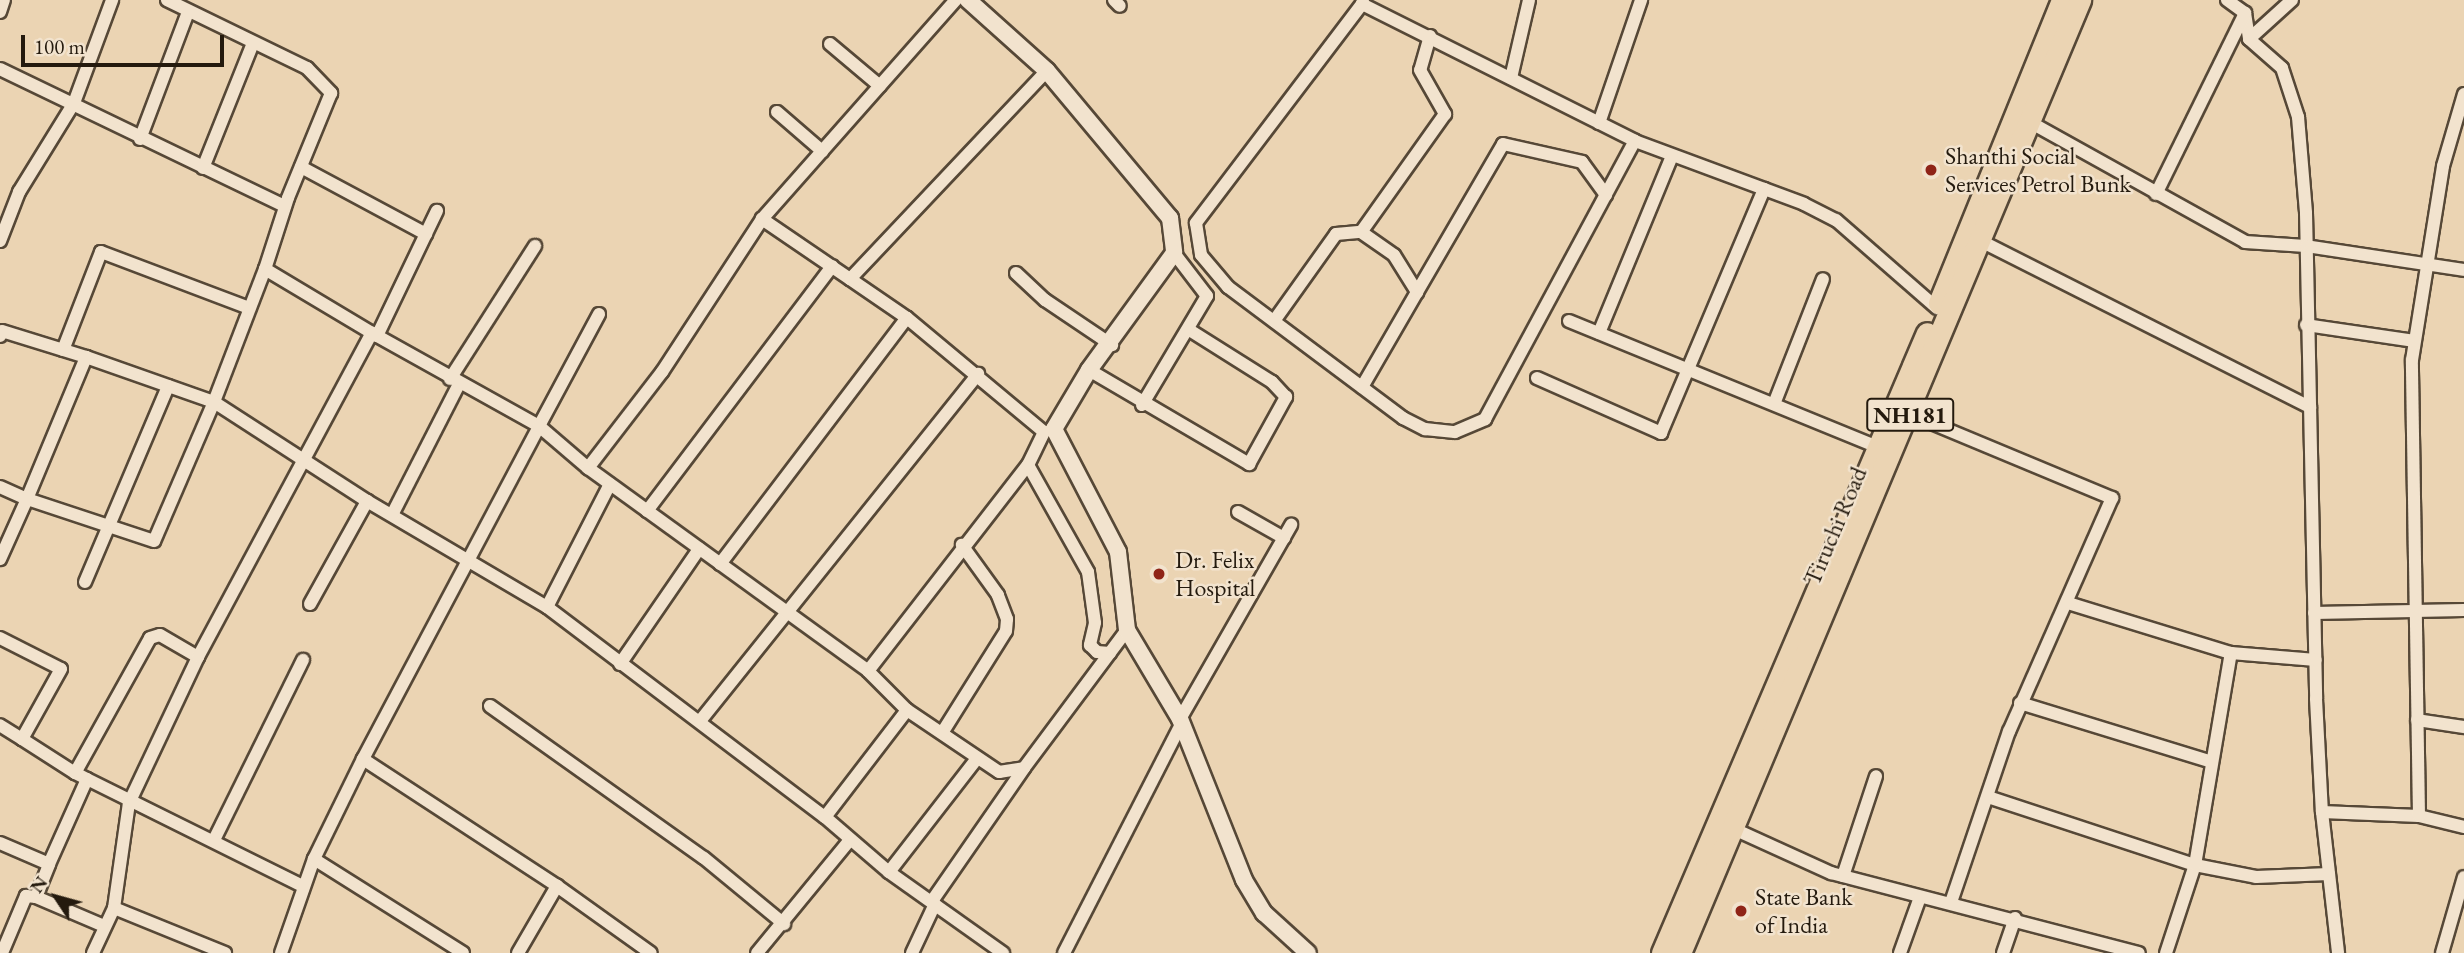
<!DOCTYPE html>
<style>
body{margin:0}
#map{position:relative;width:2464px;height:953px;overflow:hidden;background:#ebd4b3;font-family:"EB Garamond",serif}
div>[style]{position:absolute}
.roads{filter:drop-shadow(2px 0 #564837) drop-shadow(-2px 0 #564837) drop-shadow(0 2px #564837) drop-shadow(0 -2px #564837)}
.minor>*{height:12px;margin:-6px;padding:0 6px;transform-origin:6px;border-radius:6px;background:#f2e3ce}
.tertiary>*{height:16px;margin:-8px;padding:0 8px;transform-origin:8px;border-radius:8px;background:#f2e3ce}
.trunk>*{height:21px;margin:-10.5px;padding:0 10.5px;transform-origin:10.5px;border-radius:10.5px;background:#ebd4b3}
.dots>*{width:19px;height:19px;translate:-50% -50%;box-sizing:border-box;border:4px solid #f2e3ce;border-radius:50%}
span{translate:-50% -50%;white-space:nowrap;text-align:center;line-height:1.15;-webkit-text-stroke:5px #f2e3ce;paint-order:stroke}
.shield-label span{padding:2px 5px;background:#f2e3ce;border:2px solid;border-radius:5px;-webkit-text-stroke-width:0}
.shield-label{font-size:23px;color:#241a0e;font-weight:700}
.poi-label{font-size:24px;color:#241a0e}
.left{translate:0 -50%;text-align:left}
.street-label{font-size:24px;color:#241a0e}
.north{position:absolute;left:21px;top:862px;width:70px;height:70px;-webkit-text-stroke:5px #f2e3ce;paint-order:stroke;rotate:306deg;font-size:19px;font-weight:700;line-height:28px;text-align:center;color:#241a0e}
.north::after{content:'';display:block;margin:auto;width:24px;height:32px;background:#241a0e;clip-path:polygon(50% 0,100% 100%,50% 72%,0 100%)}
.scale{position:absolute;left:21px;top:35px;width:203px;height:32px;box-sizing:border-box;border:4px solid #241a0e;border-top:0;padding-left:9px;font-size:21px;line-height:24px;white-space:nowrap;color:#241a0e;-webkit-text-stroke:5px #f2e3ce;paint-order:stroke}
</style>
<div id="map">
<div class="roads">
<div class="minor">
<i style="left:167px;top:0;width:156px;rotate:25.9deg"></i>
<i style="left:307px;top:68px;width:35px;rotate:46deg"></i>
<i style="left:331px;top:93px;width:113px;rotate:112.3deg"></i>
<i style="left:288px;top:198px;width:75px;rotate:107.9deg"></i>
<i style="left:265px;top:269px;width:125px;rotate:30.9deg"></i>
<i style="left:1114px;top:0;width:8px;rotate:45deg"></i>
<i style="left:1363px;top:0;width:4px;rotate:104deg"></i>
<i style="left:1362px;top:4px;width:305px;rotate:26.6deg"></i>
<i style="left:1635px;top:141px;width:180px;rotate:20.4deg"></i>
<i style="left:1804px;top:204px;width:36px;rotate:27deg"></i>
<i style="left:1836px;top:220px;width:134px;rotate:41.1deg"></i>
<i style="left:2227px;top:0;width:22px;rotate:36deg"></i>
<i style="left:2245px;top:13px;width:26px;rotate:81deg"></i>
<i style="left:2249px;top:39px;width:44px;rotate:41.3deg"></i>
<i style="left:2282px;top:68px;width:52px;rotate:71.9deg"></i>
<i style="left:2298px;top:117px;width:96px;rotate:85.2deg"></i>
<i style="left:2306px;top:213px;width:486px;rotate:88.8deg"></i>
<i style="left:2316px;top:699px;width:113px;rotate:87deg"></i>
<i style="left:2322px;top:812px;width:142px;rotate:83.5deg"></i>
<i style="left:1362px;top:4px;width:275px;rotate:127.2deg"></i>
<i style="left:1196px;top:223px;width:32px;rotate:81deg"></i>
<i style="left:1201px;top:255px;width:42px;rotate:49.8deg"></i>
<i style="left:1228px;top:287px;width:219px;rotate:36.8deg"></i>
<i style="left:1403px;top:418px;width:25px;rotate:27deg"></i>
<i style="left:1425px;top:429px;width:30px;rotate:6deg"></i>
<i style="left:1455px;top:432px;width:33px;rotate:-23deg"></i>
<i style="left:1485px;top:419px;width:316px;rotate:-61.7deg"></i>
<i style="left:0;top:12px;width:13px;rotate:-72deg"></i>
<i style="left:1430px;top:36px;width:35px;rotate:106deg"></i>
<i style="left:1420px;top:70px;width:51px;rotate:60.4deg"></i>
<i style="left:1445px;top:114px;width:145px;rotate:125.4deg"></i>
<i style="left:1361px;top:232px;width:40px;rotate:34.9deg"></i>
<i style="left:1394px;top:255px;width:44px;rotate:58.1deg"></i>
<i style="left:1417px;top:292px;width:171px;rotate:-59.8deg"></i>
<i style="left:1503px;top:144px;width:81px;rotate:12.8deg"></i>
<i style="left:1582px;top:162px;width:41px;rotate:54deg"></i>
<i style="left:2249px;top:39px;width:58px;rotate:-42.2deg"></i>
<i style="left:830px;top:44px;width:65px;rotate:40deg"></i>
<i style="left:0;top:69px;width:316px;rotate:25.7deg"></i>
<i style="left:1511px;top:78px;width:80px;rotate:-77deg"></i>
<i style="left:777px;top:112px;width:60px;rotate:40.9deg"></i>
<i style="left:2028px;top:121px;width:248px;rotate:29.1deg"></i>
<i style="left:2245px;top:242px;width:61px;rotate:3.8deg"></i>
<i style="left:2306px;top:246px;width:160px;rotate:8.6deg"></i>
<i style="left:1599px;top:123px;width:130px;rotate:-71.1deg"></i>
<i style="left:140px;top:139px;width:136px;rotate:-69.3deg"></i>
<i style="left:301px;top:167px;width:142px;rotate:28.2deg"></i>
<i style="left:203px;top:168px;width:135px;rotate:-68.2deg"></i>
<i style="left:2156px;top:194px;width:202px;rotate:-63.8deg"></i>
<i style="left:1979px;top:240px;width:371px;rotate:26.8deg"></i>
<i style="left:0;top:241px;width:53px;rotate:-68.8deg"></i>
<i style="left:19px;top:192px;width:105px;rotate:-58.3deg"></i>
<i style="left:74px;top:103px;width:110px;rotate:-69.7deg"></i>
<i style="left:265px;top:269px;width:142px;rotate:111deg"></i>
<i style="left:214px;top:402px;width:182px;rotate:32.9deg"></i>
<i style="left:367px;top:501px;width:209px;rotate:30.5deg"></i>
<i style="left:547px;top:607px;width:348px;rotate:37.1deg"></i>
<i style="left:825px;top:817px;width:84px;rotate:40.7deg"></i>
<i style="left:889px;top:872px;width:140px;rotate:35.4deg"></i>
<i style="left:1016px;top:273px;width:40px;rotate:43deg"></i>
<i style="left:1045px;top:300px;width:81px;rotate:33.9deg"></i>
<i style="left:850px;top:279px;width:107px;rotate:-145.7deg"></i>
<i style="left:762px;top:219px;width:293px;rotate:-48.5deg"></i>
<i style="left:1274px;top:321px;width:107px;rotate:-54.5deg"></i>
<i style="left:1336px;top:234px;width:25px;rotate:-5deg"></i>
<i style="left:1569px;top:321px;width:336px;rotate:22.2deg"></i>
<i style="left:2306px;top:325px;width:109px;rotate:8.4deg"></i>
<i style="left:1599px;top:333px;width:191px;rotate:-67.6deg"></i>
<i style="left:0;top:336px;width:5px;rotate:-68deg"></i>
<i style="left:2px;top:331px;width:88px;rotate:17.2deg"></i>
<i style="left:377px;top:336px;width:139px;rotate:-64.4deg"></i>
<i style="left:63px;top:350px;width:105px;rotate:-68.8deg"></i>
<i style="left:101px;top:252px;width:158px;rotate:20.7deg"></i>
<i style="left:86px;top:357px;width:136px;rotate:19.4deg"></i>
<i style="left:214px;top:402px;width:151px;rotate:113.3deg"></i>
<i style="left:154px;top:541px;width:134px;rotate:-161.7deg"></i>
<i style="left:27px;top:499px;width:154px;rotate:-67.4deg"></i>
<i style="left:1089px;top:370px;width:186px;rotate:30.4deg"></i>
<i style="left:1249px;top:464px;width:77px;rotate:-61.1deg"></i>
<i style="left:1286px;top:397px;width:21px;rotate:-133deg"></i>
<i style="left:1272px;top:382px;width:99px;rotate:-147.8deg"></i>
<i style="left:1537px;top:378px;width:136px;rotate:23.9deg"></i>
<i style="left:1661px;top:433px;width:265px;rotate:-67.1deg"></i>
<i style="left:450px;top:379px;width:158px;rotate:-57.4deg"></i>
<i style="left:1362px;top:387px;width:110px;rotate:-59.9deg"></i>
<i style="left:1774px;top:404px;width:134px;rotate:-68.6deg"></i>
<i style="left:1142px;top:405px;width:127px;rotate:-59.2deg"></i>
<i style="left:1207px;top:296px;width:54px;rotate:-127.5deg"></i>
<i style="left:1910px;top:414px;width:219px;rotate:22.6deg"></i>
<i style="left:2112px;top:498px;width:255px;rotate:113.8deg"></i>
<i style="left:2009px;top:731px;width:181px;rotate:108.7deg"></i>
<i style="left:1028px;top:465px;width:123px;rotate:60.7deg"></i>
<i style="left:1088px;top:572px;width:51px;rotate:82.2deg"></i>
<i style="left:1095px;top:623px;width:23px;rotate:103deg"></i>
<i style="left:1090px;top:645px;width:10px;rotate:45deg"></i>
<i style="left:1097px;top:652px;width:13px;rotate:4deg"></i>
<i style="left:588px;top:468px;width:121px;rotate:-52.4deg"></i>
<i style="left:662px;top:372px;width:183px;rotate:-56.8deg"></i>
<i style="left:0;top:487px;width:30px;rotate:24deg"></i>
<i style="left:27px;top:499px;width:66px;rotate:114.2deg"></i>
<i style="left:647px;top:511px;width:307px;rotate:-52.9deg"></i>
<i style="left:1238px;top:512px;width:53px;rotate:29.5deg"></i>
<i style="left:392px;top:515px;width:147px;rotate:-62.9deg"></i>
<i style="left:720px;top:564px;width:309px;rotate:-52.8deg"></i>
<i style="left:85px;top:582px;width:213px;rotate:-67deg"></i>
<i style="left:2068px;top:603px;width:170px;rotate:17.1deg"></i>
<i style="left:2231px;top:653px;width:85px;rotate:4.7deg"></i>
<i style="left:310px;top:604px;width:118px;rotate:-61deg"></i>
<i style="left:547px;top:607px;width:138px;rotate:-62.9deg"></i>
<i style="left:2314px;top:613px;width:150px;rotate:-1.1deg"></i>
<i style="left:0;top:638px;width:68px;rotate:26.9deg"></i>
<i style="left:61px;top:669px;width:80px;rotate:119.1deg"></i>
<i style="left:22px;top:739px;width:26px;rotate:-148deg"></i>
<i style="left:620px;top:664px;width:140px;rotate:-55.5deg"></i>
<i style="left:868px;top:671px;width:261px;rotate:-52.2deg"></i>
<i style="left:1028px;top:465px;width:37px;rotate:-64deg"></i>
<i style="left:1044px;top:432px;width:178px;rotate:-140.2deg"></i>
<i style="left:907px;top:318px;width:69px;rotate:-145.6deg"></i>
<i style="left:850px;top:279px;width:286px;rotate:-46.6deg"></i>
<i style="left:2020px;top:703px;width:201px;rotate:17.1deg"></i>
<i style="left:490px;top:706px;width:262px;rotate:35.4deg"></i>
<i style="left:704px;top:858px;width:104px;rotate:39.5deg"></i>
<i style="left:1180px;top:719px;width:224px;rotate:-60.2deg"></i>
<i style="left:2417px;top:720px;width:48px;rotate:8.5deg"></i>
<i style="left:700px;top:721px;width:445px;rotate:-51.3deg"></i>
<i style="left:942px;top:733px;width:120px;rotate:-57.9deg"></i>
<i style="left:1006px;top:631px;width:12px;rotate:-85deg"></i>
<i style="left:1007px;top:619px;width:26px;rotate:-111deg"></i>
<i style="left:998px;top:595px;width:62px;rotate:-125.8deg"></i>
<i style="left:22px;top:739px;width:63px;rotate:32.7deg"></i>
<i style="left:363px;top:759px;width:232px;rotate:33.2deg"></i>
<i style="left:87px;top:779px;width:13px;rotate:-153deg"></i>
<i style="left:75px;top:773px;width:154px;rotate:-60.9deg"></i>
<i style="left:150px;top:638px;width:10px;rotate:-17deg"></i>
<i style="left:160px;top:635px;width:44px;rotate:30.1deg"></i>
<i style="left:1988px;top:797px;width:218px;rotate:18.2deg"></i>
<i style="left:2195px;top:865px;width:62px;rotate:11.1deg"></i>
<i style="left:2256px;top:877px;width:73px;rotate:-2.4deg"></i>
<i style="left:2322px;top:812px;width:97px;rotate:2.4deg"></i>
<i style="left:2419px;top:816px;width:46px;rotate:13.7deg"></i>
<i style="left:2419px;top:816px;width:456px;rotate:-90.9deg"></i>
<i style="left:2412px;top:360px;width:196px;rotate:-80.9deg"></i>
<i style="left:2443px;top:166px;width:75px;rotate:-73.7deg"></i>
<i style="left:825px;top:817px;width:135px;rotate:-52.5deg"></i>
<i style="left:1734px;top:829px;width:107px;rotate:24.4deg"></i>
<i style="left:1831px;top:873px;width:318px;rotate:14.6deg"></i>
<i style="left:214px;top:840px;width:201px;rotate:-63.7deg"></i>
<i style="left:0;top:843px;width:53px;rotate:23.2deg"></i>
<i style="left:49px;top:864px;width:93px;rotate:-65.9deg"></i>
<i style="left:87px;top:779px;width:241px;rotate:26.4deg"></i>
<i style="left:314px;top:859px;width:176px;rotate:32.2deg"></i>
<i style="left:889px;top:872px;width:142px;rotate:-52.2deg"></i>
<i style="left:1843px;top:876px;width:105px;rotate:-71.7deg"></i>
<i style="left:36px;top:897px;width:74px;rotate:23.1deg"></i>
<i style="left:932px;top:901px;width:162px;rotate:-55.3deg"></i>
<i style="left:114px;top:908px;width:120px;rotate:22.1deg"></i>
<i style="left:2px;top:953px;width:62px;rotate:-67.2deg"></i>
<i style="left:26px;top:896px;width:10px;rotate:6deg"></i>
<i style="left:36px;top:897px;width:35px;rotate:-68deg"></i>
<i style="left:93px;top:953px;width:50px;rotate:-65deg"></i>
<i style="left:114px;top:908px;width:106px;rotate:-81.9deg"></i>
<i style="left:129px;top:803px;width:161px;rotate:-64.7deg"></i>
<i style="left:198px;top:657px;width:368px;rotate:-61.8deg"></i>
<i style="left:372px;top:333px;width:191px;rotate:29.1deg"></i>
<i style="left:539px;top:426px;width:127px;rotate:-61.8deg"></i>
<i style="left:281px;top:953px;width:100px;rotate:-70.7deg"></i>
<i style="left:314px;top:859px;width:111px;rotate:-63.9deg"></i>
<i style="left:363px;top:759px;width:377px;rotate:-62.1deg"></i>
<i style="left:539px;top:426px;width:65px;rotate:40.6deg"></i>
<i style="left:588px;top:468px;width:346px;rotate:35.9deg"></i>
<i style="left:868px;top:671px;width:55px;rotate:45deg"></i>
<i style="left:907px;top:710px;width:111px;rotate:34deg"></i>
<i style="left:999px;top:772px;width:25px;rotate:-9deg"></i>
<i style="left:1024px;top:768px;width:172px;rotate:-53.3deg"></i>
<i style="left:518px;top:953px;width:78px;rotate:-59.8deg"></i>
<i style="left:557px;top:886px;width:115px;rotate:35.5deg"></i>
<i style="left:757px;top:953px;width:145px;rotate:-50.6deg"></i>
<i style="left:912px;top:953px;width:54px;rotate:-64.9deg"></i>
<i style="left:1064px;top:953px;width:257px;rotate:-62.9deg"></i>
<i style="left:1900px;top:953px;width:59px;rotate:-70.3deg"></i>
<i style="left:2003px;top:953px;width:37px;rotate:-71deg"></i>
<i style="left:2166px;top:953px;width:93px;rotate:-71.8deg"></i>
<i style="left:2195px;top:865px;width:215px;rotate:-80.4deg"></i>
<i style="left:2442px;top:953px;width:79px;rotate:-73.9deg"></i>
</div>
<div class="tertiary">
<i style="left:968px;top:0;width:106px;rotate:41.9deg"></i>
<i style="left:1047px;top:71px;width:192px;rotate:50.1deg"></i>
<i style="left:1170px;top:218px;width:35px;rotate:83deg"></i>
<i style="left:1174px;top:253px;width:145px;rotate:126deg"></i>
<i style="left:1089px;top:370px;width:69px;rotate:120.7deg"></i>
<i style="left:1054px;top:429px;width:139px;rotate:62.5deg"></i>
<i style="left:1118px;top:552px;width:79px;rotate:83.4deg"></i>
<i style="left:1127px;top:630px;width:104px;rotate:59.2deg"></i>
<i style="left:1180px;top:719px;width:173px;rotate:68.3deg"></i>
<i style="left:1244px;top:880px;width:39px;rotate:59deg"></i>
<i style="left:1264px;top:913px;width:59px;rotate:42.3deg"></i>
</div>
<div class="trunk">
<i style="left:1939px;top:303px;width:327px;rotate:-67.9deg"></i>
<i style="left:1662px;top:953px;width:674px;rotate:-66.86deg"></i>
<i style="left:1680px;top:953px;width:1034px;rotate:-67.23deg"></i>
</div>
</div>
<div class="dots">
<i style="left:1931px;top:170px;background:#8f2418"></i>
<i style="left:1159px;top:574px;background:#8f2418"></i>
<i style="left:1741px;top:911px;background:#8f2418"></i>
</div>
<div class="shield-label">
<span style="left:1910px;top:415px">NH181</span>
</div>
<div class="poi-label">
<span class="left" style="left:1945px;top:170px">Shanthi Social<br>Services Petrol Bunk</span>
<span class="left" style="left:1175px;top:574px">Dr. Felix<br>Hospital</span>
<span class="left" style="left:1755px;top:911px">State Bank<br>of India</span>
</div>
<div class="street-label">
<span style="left:1835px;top:526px;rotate:-67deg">Tiruchi Road</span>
</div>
<div class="north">N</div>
<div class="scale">100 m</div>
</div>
